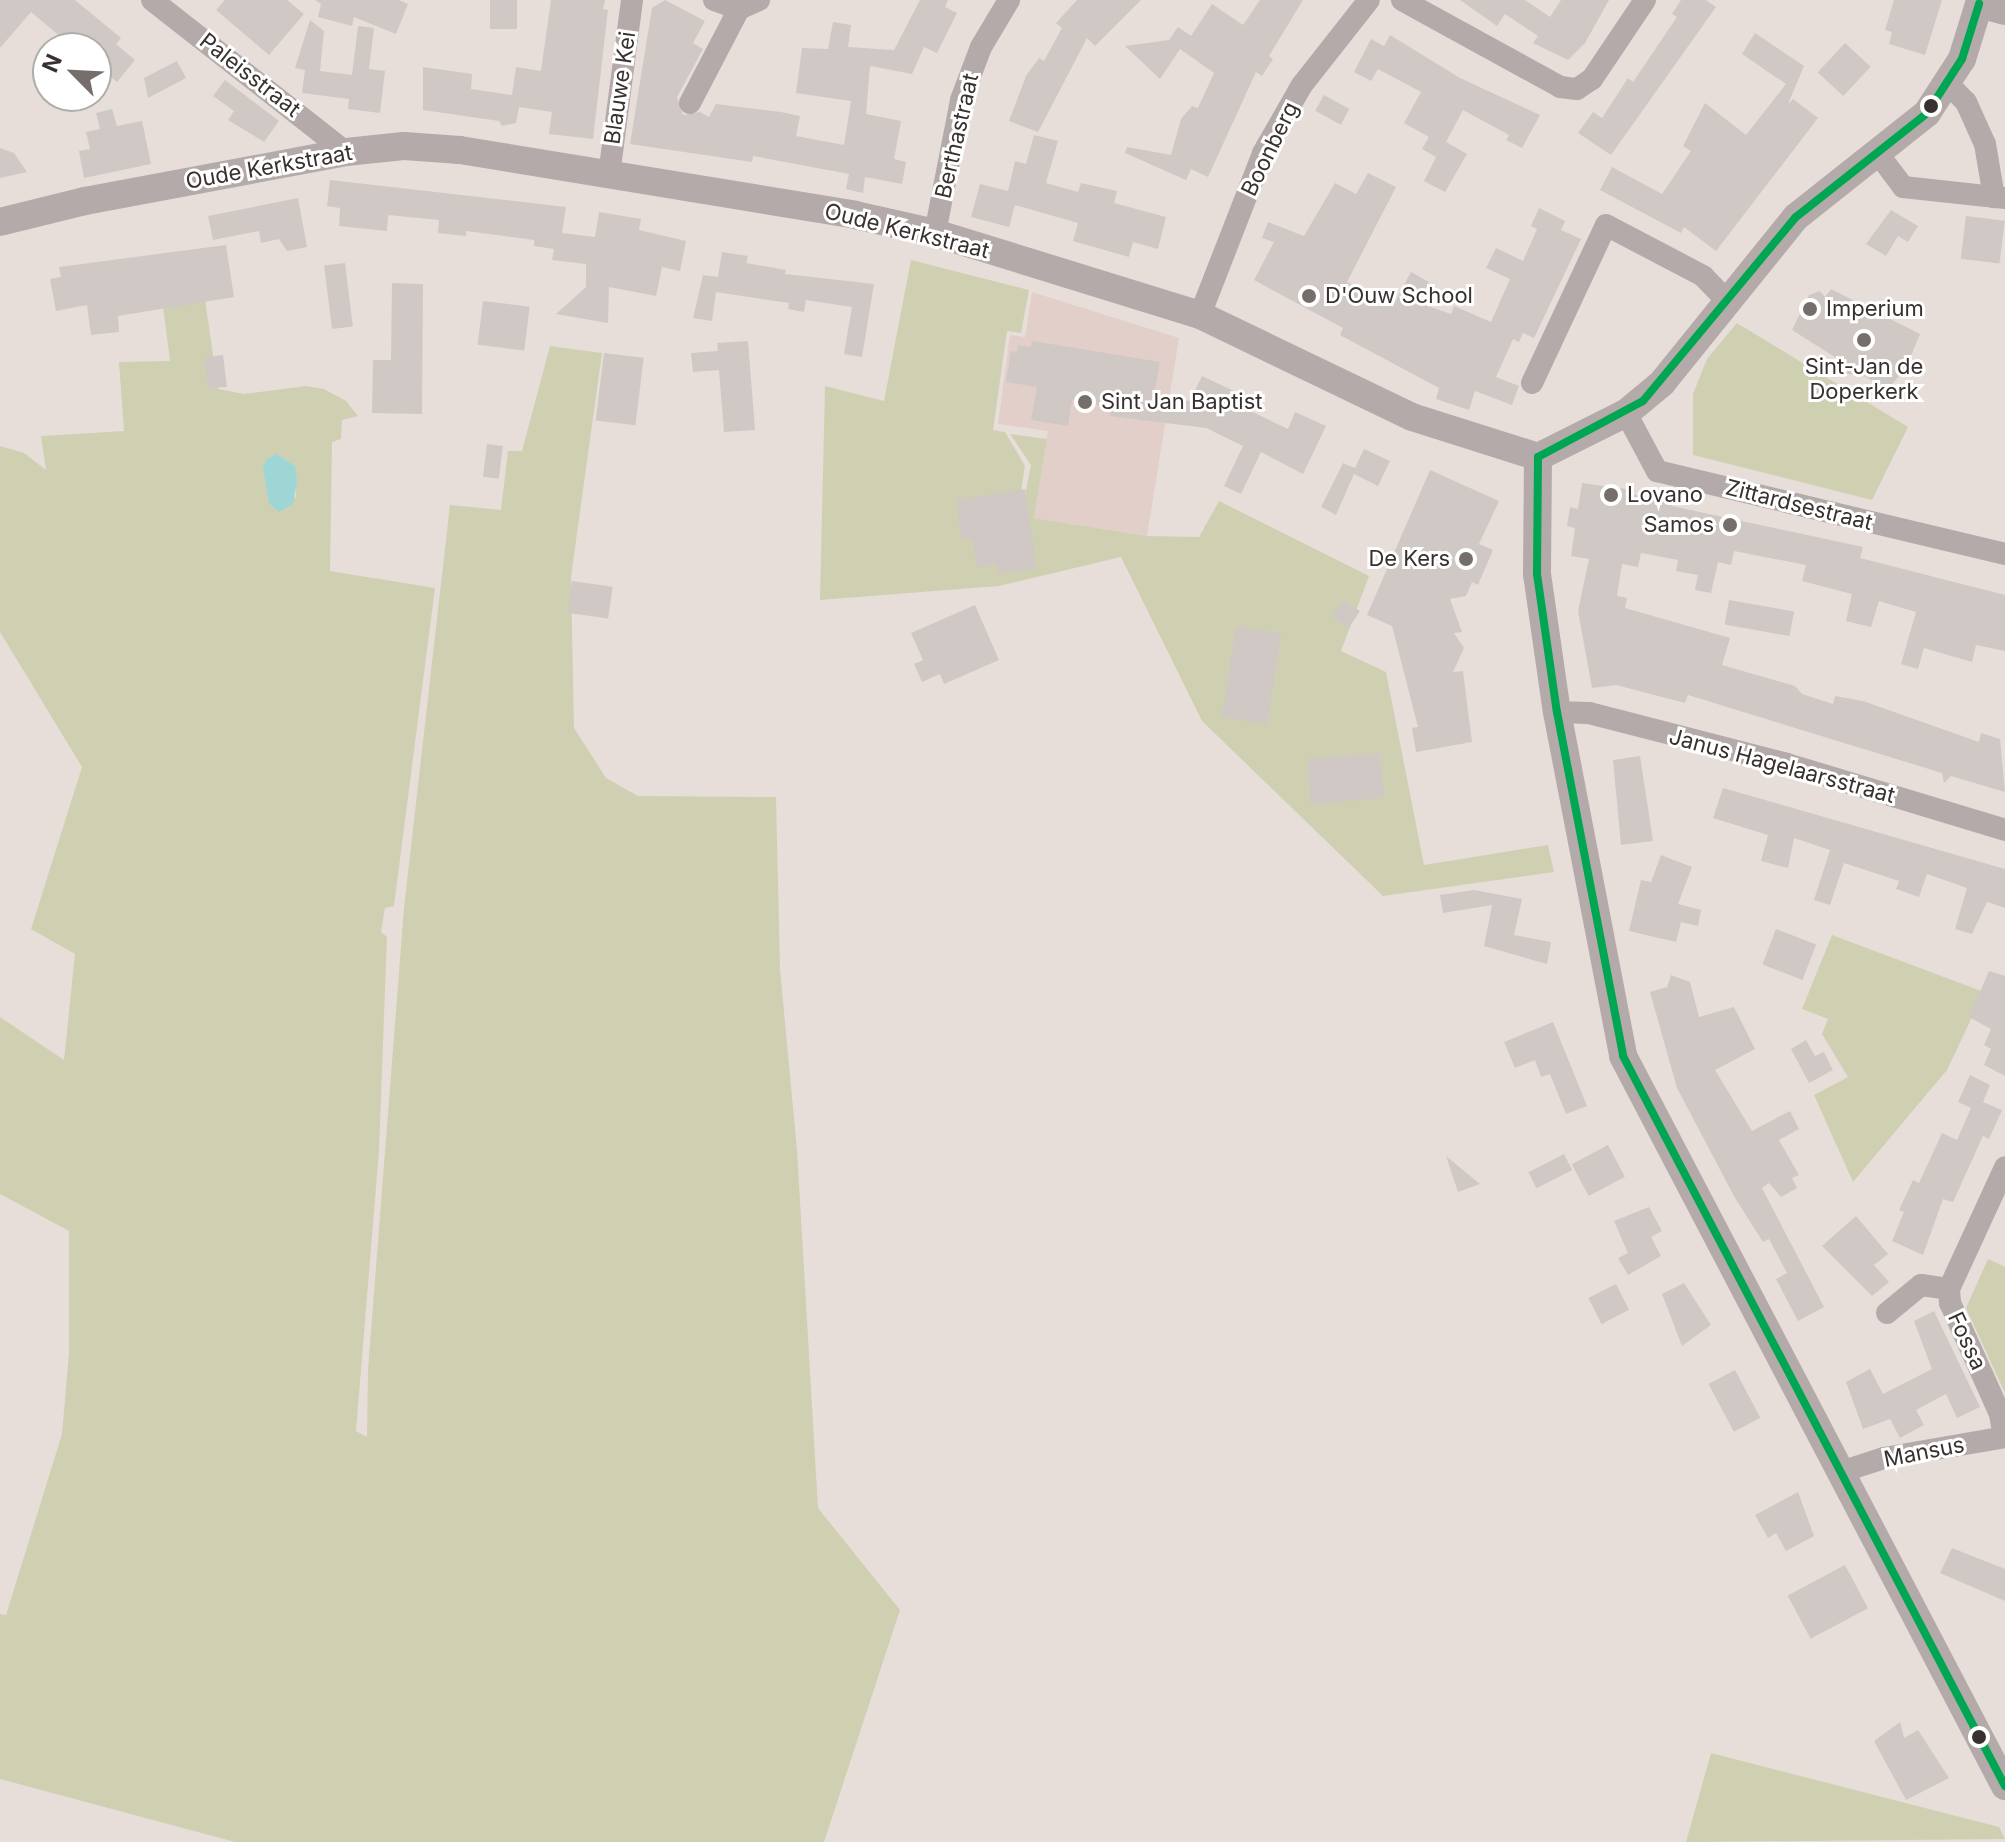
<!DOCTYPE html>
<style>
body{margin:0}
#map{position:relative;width:2005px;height:1842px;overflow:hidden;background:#e7deda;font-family:Inter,sans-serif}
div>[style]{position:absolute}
.built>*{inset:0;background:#e2cfc9}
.green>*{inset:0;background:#cfd0b2}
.water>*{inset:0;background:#9ed6d6}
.building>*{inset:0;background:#cfc8c5;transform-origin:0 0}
.minor>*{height:22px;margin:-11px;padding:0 11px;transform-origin:11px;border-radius:11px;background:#b4aaaa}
.tertiary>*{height:28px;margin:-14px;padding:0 14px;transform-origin:14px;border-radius:14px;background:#b4aaaa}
.bus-1>*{height:8px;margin:-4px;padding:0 4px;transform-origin:4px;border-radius:4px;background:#00a651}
.dots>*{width:22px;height:22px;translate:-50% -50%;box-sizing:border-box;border:4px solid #fff;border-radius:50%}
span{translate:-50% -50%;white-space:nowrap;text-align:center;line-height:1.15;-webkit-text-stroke:6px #fff;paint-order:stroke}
.street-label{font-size:22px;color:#38312f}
.poi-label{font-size:22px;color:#38312f}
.left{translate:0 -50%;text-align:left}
.right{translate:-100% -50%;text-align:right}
.north{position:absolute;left:32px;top:32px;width:80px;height:80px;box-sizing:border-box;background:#fff;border:2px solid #afadac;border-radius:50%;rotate:294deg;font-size:22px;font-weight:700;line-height:32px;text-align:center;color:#38312f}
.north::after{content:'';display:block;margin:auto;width:28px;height:36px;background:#756e6b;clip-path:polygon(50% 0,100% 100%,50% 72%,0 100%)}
</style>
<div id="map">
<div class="built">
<i style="clip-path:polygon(1032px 292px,1179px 338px,1147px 536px,1034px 518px,1048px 431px,998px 424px,1010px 335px,1025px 337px)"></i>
</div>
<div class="green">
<i style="clip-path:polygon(evenodd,198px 251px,218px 389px,244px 394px,306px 386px,324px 389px,346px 401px,358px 416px,342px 420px,341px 439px,332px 442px,330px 571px,435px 588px,394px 906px,385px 908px,381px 932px,387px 937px,379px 1151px,356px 1431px,367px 1437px,368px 1370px,404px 908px,450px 505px,501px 510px,508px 451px,522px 451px,550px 346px,602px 353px,571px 577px,574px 728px,606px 778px,638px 796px,776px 797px,780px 969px,797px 1150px,818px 1508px,900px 1610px,824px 1842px,235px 1842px,0 1779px,0 1614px,6px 1615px,62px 1434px,69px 1353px,69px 1231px,0 1194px,0 1017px,64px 1060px,75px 954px,31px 929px,82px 767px,0 632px,0 446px,24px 453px,46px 470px,41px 436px,124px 431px,119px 362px,170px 361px,157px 259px,198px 251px,277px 454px,295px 466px,296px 498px,266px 459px,277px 454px)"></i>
<i style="clip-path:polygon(911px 260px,1029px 290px,1021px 333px,1007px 331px,993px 430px,1005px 432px,1025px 466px,1017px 516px,1021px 516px,1031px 465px,1010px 434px,1047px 439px,1034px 518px,1147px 536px,1199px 537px,1219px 501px,1369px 576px,1341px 651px,1386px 672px,1424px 865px,1548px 845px,1554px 872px,1383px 896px,1202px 721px,1121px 557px,999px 586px,820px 600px,825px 386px,884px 401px)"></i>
<i style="clip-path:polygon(1737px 323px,1908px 427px,1872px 500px,1693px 455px,1693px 394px,1707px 359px)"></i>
<i style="clip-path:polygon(1832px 935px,1984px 992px,1947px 1070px,1853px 1182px,1814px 1095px,1848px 1077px,1822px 1034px,1828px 1019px,1802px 1009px)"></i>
<i style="clip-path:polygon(1988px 1259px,2005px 1267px,2005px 1393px,1966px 1308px)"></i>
<i style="clip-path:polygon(1711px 1753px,1999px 1827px,2005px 1839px,1686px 1842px)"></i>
</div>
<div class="water">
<i style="clip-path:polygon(277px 454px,295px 466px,297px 481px,293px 504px,279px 512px,269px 503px,263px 468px,266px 459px)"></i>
</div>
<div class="building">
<i style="clip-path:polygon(0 0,75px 0,121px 38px,116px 44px,135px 60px,117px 82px,96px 65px,96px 48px,74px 48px,31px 12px,0 48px)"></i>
<i style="clip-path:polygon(225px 0,287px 0,304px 14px,269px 55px,216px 10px)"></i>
<i style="clip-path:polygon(315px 0,399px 0,408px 4px,396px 34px,354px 17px,352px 26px,318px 17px,321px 4px)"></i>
<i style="left:490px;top:0;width:27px;height:29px"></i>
<i style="clip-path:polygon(551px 0,605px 0,603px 9px,608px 10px,593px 139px,549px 134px,552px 112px,519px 107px,516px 123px,502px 126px,499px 121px,423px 110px,423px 67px,472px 74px,471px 89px,512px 95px,516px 67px,541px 71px)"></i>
<i style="clip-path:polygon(665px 0,705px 21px,693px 43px,703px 49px,677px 97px,683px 115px,700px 112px,709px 117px,716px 104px,781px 112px,800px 116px,796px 136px,844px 145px,851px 101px,796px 93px,802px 48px,828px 49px,833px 22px,851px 25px,848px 47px,894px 50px,920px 0,948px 0,945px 7px,957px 13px,937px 53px,924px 47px,912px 74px,870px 66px,866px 114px,901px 121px,894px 159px,906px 162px,902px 184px,865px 177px,863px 193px,846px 189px,849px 174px,753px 156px,752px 162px,630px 144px,652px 8px)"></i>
<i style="clip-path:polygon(1077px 0,1141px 0,1095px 46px,1087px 38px,1038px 132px,1009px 121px,1026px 76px,1039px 58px,1044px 61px,1062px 28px,1056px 23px)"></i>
<i style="clip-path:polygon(1260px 0,1303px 0,1269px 56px,1273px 59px,1262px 76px,1256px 72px,1208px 177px,1191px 169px,1186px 180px,1125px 153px,1127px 147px,1171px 155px,1181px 119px,1192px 106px,1198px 108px,1214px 73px,1180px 49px,1160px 79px,1125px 46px,1169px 40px,1178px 27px,1191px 36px,1212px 4px,1243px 25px)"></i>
<i style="clip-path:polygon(1460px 0,1525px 0,1550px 17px,1561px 0,1609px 0,1585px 43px,1568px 60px,1533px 43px,1538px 36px,1505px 14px,1497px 26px)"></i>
<i style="clip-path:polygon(1681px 0,1706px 0,1716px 7px,1611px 155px,1578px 133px,1593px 112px,1602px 118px,1628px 78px,1633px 82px,1677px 17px,1672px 14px)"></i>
<i style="clip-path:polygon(1894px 0,1942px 0,1925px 55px,1889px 44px,1892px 32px,1885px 30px)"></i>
<i style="clip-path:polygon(310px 20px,324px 31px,320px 71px,352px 75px,358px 26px,374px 28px,369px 69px,385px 71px,380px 113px,348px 109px,349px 99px,302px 93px,305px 70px,295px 68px)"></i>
<i style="clip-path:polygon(1755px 33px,1804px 66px,1788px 104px,1793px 99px,1818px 118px,1716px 251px,1684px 227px,1681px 233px,1600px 190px,1612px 167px,1662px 194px,1691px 151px,1683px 146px,1705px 103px,1746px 135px,1786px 84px,1742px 54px)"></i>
<i style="clip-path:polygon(1390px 35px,1460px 78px,1540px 115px,1522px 148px,1506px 140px,1509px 135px,1463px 110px,1446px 142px,1467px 154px,1445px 192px,1424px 181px,1436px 157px,1422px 149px,1429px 137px,1404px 123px,1421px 92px,1378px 69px,1371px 81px,1354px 72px,1371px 39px,1384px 46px)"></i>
<i style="left:1845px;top:43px;width:35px;height:40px;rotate:43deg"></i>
<i style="clip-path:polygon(177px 61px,186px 78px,148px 98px,144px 78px)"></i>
<i style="clip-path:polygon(225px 80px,279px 121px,264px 142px,228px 120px,234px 111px,213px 96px)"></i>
<i style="left:1324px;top:95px;width:29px;height:18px;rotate:29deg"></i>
<i style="clip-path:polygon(112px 109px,117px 126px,142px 121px,151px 164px,84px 178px,79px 151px,90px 149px,86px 132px,100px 129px,96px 113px)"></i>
<i style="clip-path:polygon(1034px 135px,1058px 141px,1046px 183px,1078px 192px,1081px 183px,1117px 191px,1114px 203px,1166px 217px,1158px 249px,1133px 242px,1129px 257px,1073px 241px,1078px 223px,1015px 205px,1009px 227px,971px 217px,980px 184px,1008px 191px,1015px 161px,1026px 164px)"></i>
<i style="clip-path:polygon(0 148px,14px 153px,27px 172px,0 178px)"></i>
<i style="clip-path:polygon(1368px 173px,1396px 187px,1347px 282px,1393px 306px,1411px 272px,1429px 282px,1419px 303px,1451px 314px,1454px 306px,1491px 322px,1510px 279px,1486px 268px,1496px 248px,1523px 261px,1537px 229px,1531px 226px,1539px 208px,1565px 221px,1561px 230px,1581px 239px,1534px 338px,1523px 333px,1519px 342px,1513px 339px,1496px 377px,1519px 386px,1512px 405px,1475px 391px,1469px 410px,1436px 399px,1439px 388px,1340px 335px,1343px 328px,1254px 280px,1274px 242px,1262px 238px,1268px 222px,1304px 236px,1335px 183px,1356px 194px)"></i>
<i style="clip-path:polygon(330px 180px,566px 207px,562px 233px,595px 237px,599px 212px,641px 219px,639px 230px,686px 241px,680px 271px,662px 267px,656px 296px,609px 287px,608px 323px,556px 314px,586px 287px,586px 264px,552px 260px,554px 249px,534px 246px,534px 240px,466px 231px,466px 236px,438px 233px,439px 220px,388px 215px,387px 231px,339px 226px,340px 208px,327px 206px)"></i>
<i style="clip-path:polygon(298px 198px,307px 247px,287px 251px,279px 239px,261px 243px,259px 231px,213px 240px,208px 216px)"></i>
<i style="clip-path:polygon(1891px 210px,1918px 226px,1908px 242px,1898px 236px,1886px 256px,1866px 244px)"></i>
<i style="left:1966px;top:216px;width:39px;height:43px;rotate:7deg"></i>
<i style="clip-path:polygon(226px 245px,234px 297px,118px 316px,119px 332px,91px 335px,87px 305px,56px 311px,50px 279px,61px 277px,59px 267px)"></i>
<i style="clip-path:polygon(722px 252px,748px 256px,746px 263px,786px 270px,785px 274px,874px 284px,862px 357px,844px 354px,852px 307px,806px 300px,804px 312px,788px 309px,789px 303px,716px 292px,712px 321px,693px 318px,703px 275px,718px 277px)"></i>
<i style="left:345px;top:263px;width:64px;height:21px;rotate:83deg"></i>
<i style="clip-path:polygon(392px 283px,423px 284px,422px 414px,372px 413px,373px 360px,391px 360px)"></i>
<i style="clip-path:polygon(1831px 289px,1920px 334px,1906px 368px,1887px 390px,1866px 377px,1837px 372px,1846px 364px,1792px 330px,1809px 295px,1820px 291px,1825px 297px)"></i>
<i style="left:483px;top:301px;width:47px;height:44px;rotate:7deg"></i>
<i style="clip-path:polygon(748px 341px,755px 430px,724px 432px,719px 370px,693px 372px,691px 353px,718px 351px,717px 343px)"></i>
<i style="clip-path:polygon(1032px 341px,1160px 362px,1154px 395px,1190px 401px,1202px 376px,1249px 398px,1244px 408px,1288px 429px,1295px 412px,1326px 426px,1303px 474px,1261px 452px,1241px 494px,1224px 486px,1243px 446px,1206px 428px,1110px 416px,1111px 407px,1072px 400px,1068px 426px,1031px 420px,1037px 387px,1006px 382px,1011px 351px,1017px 352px,1018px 345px,1031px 347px)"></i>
<i style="left:604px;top:353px;width:40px;height:68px;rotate:7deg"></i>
<i style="left:223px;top:355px;width:32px;height:19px;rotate:83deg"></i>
<i style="left:487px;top:444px;width:16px;height:33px;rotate:7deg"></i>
<i style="clip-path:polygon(1364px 449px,1390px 461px,1378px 486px,1354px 474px,1336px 515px,1321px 507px,1343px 463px,1355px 468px)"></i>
<i style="clip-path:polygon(1430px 470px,1499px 501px,1479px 544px,1493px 550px,1478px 585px,1472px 582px,1466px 596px,1450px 599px,1462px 632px,1454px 633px,1464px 648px,1453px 672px,1463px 671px,1472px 742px,1416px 752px,1412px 728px,1418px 727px,1392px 626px,1367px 615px)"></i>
<i style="clip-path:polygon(1582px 483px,1633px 490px,1632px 494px,1673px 502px,1672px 506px,1863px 547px,1860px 558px,2005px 595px,2005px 651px,1976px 645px,1972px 662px,1924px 648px,1918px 669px,1901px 664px,1916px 612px,1879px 601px,1871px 627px,1846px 621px,1852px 594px,1802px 581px,1806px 565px,1734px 551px,1731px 565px,1718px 562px,1711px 593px,1695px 590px,1698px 575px,1676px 571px,1678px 560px,1641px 553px,1638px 567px,1622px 564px,1617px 596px,1627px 598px,1625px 608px,1730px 638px,1722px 665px,1795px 686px,1802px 694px,1833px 704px,1835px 696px,1863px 701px,1979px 742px,1981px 733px,2000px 739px,2005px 792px,1951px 776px,1944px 783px,1942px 773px,1688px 695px,1685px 703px,1616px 685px,1592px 688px,1578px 611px,1589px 559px,1571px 556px,1575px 528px,1567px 526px,1570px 507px,1578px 509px)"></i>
<i style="clip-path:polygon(1025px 489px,1037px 568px,998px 574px,996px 564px,977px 568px,972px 538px,962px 540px,956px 500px)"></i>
<i style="left:572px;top:581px;width:41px;height:32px;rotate:8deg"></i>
<i style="left:1729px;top:600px;width:66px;height:25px;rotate:10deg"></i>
<i style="clip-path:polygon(1344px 601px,1360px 611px,1349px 628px,1332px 616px)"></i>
<i style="clip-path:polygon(975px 605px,999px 660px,944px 684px,940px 674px,922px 682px,914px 664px,923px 660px,911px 633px)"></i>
<i style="left:1236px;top:626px;width:46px;height:92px;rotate:9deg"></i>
<i style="left:1380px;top:753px;width:45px;height:73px;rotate:85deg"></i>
<i style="clip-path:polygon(1640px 756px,1653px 841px,1621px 845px,1613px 760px)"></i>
<i style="clip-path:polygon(1723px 788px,2005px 869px,2005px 908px,1987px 902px,1972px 934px,1955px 929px,1967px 888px,1927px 874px,1919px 897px,1896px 889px,1899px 881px,1844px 863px,1830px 905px,1814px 900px,1830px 850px,1794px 838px,1788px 868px,1761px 861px,1768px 835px,1713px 818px)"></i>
<i style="clip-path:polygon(1661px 855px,1692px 867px,1678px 904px,1701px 910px,1698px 926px,1681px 922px,1676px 942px,1629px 931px,1641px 880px,1651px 882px)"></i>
<i style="clip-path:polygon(1474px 890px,1522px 899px,1514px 935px,1551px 942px,1547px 964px,1484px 946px,1492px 905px,1443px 913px,1440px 895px)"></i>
<i style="left:1776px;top:929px;width:43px;height:38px;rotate:21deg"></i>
<i style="clip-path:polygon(1989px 971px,2005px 976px,2005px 1076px,1984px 1065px,1991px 1049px,1984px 1045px,1991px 1029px,1969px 1017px)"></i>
<i style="clip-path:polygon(1671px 975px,1690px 982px,1699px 1017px,1734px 1007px,1755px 1049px,1715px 1070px,1752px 1131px,1790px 1111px,1799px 1129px,1779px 1140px,1799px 1175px,1792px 1178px,1797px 1188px,1781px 1197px,1769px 1183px,1762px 1188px,1824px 1307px,1798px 1321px,1776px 1279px,1787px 1273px,1769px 1239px,1763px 1242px,1735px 1198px,1677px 1088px,1650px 992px,1667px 987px)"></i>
<i style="clip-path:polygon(1553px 1022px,1587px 1106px,1566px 1114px,1550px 1074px,1541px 1077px,1535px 1060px,1515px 1068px,1504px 1042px)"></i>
<i style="clip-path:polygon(1806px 1040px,1815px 1056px,1824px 1052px,1833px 1070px,1809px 1083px,1791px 1049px)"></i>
<i style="clip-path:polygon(1970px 1075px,1990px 1085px,1983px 1102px,2002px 1110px,1989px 1139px,1983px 1136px,1953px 1202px,1943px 1199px,1923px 1255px,1892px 1241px,1904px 1212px,1899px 1210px,1913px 1180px,1919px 1183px,1942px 1133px,1957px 1140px,1971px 1108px,1958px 1102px)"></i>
<i style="left:1608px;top:1145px;width:36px;height:41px;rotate:62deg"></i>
<i style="left:1564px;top:1154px;width:18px;height:40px;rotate:63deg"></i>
<i style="clip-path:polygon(1446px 1156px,1480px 1184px,1458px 1192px)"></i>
<i style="clip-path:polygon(1649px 1207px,1662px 1231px,1651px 1237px,1661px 1256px,1628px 1275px,1618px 1258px,1628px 1253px,1614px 1221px)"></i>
<i style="clip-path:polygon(1856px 1216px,1888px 1254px,1874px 1265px,1889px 1282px,1872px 1296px,1822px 1246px)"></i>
<i style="clip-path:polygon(1684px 1283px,1711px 1325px,1682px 1346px,1662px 1294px)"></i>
<i style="left:1616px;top:1284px;width:29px;height:31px;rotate:63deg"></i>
<i style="clip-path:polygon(1934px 1311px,1980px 1407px,1957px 1418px,1946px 1394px,1916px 1410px,1924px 1425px,1900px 1438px,1890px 1419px,1863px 1429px,1846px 1382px,1870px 1369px,1883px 1394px,1932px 1369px,1914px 1321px)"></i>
<i style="left:1735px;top:1370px;width:54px;height:30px;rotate:62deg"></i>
<i style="clip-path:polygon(1798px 1492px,1814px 1536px,1786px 1551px,1776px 1533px,1768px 1538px,1755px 1515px)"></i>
<i style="clip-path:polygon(1952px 1548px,2005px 1569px,2005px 1601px,1940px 1573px)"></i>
<i style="left:1845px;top:1565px;width:49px;height:65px;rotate:62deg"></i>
<i style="clip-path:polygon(1900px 1722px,1904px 1738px,1918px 1730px,1949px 1778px,1906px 1800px,1874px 1741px)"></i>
</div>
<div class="minor">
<i style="left:152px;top:0;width:246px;rotate:38.1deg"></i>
<i style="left:714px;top:0;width:27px;rotate:20deg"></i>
<i style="left:739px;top:9px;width:22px;rotate:-24deg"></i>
<i style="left:1402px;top:0;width:180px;rotate:28.8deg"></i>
<i style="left:1560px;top:87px;width:17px;rotate:7deg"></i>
<i style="left:1577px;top:89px;width:18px;rotate:-34deg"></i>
<i style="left:1592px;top:79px;width:95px;rotate:-56.1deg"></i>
<i style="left:1948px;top:84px;width:25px;rotate:45deg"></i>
<i style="left:1966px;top:102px;width:46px;rotate:65.7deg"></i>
<i style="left:1985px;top:144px;width:54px;rotate:80.4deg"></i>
<i style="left:690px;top:103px;width:106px;rotate:-62.5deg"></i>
<i style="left:1879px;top:155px;width:40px;rotate:53deg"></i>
<i style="left:1903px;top:187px;width:103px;rotate:6.2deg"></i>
<i style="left:609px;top:175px;width:177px;rotate:-82.5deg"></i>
<i style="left:935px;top:233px;width:136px;rotate:-78.9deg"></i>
<i style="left:961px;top:100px;width:57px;rotate:-69.3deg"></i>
<i style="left:981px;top:47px;width:55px;rotate:-59.2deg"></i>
<i style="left:1200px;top:315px;width:174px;rotate:-68.7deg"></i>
<i style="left:1263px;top:153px;width:78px;rotate:-60.2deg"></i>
<i style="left:1302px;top:85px;width:108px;rotate:-51.8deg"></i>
<i style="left:1532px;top:383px;width:174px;rotate:-64.9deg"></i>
<i style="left:1606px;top:225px;width:110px;rotate:27.7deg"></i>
<i style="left:1703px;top:276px;width:35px;rotate:46deg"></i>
<i style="left:1626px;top:413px;width:66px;rotate:61.9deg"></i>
<i style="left:1657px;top:471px;width:358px;rotate:13.4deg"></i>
<i style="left:1557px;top:712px;width:32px;rotate:2deg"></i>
<i style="left:1589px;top:713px;width:204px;rotate:14.4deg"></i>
<i style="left:1787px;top:764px;width:228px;rotate:16.8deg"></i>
<i style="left:1887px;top:1313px;width:44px;rotate:-39.5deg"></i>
<i style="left:1921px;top:1285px;width:28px;rotate:8deg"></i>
<i style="left:2004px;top:1437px;width:23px;rotate:-100deg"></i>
<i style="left:2000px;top:1414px;width:122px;rotate:-114.2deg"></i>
<i style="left:1950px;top:1303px;width:14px;rotate:-94deg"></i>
<i style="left:1949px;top:1289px;width:134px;rotate:-65.3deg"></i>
<i style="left:1844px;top:1471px;width:42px;rotate:-18deg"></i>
<i style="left:1884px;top:1458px;width:123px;rotate:-9.8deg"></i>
</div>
<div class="tertiary">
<i style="left:0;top:222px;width:88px;rotate:-13.9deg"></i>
<i style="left:85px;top:201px;width:266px;rotate:-10.6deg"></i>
<i style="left:346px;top:152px;width:58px;rotate:-5.9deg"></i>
<i style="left:404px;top:146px;width:56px;rotate:4.1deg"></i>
<i style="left:460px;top:150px;width:400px;rotate:9.3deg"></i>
<i style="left:855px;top:215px;width:82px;rotate:12.7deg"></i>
<i style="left:935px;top:233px;width:277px;rotate:17.2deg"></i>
<i style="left:1200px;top:315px;width:235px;rotate:25.7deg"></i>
<i style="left:1412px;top:417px;width:132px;rotate:17.6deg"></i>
<i style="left:1538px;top:457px;width:98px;rotate:-26.6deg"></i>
<i style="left:1626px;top:413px;width:47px;rotate:-39.8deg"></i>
<i style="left:1662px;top:383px;width:213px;rotate:-51.1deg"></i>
<i style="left:1796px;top:217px;width:167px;rotate:-38.4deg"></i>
<i style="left:1927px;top:113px;width:64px;rotate:-57.1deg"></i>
<i style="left:1962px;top:59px;width:58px;rotate:-72.8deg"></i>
<i style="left:1979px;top:4px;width:27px;rotate:15deg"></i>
<i style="left:1538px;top:457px;width:117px;rotate:90.5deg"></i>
<i style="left:1537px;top:574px;width:139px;rotate:81.8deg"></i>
<i style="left:1557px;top:712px;width:350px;rotate:79.1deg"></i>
<i style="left:1623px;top:1056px;width:824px;rotate:62.38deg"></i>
</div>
<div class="bus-1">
<i style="left:1538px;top:457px;width:117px;rotate:90.5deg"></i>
<i style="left:1537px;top:574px;width:139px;rotate:81.8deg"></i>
<i style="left:1557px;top:712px;width:350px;rotate:79.1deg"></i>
<i style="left:1623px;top:1056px;width:824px;rotate:62.38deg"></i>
<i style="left:1538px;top:457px;width:119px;rotate:-28.1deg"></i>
<i style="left:1643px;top:401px;width:239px;rotate:-50.3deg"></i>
<i style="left:1796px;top:217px;width:167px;rotate:-38.4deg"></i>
<i style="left:1927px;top:113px;width:64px;rotate:-57.1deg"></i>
<i style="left:1962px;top:59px;width:58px;rotate:-72.8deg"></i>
</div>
<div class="dots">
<i style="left:1931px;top:106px;background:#38312f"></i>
<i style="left:1309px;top:296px;background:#756e6b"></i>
<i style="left:1810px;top:309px;background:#756e6b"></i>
<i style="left:1864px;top:340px;background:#756e6b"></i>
<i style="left:1085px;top:402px;background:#756e6b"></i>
<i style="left:1611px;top:495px;background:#756e6b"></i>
<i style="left:1730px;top:525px;background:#756e6b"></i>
<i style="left:1466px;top:559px;background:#756e6b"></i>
<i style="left:1979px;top:1737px;background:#38312f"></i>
</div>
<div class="street-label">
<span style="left:250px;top:75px;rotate:38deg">Paleisstraat</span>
<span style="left:620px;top:88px;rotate:-82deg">Blauwe Kei</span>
<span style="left:957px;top:136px;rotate:-77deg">Berthastraat</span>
<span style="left:1270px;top:149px;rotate:-64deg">Boonberg</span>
<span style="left:269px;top:167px;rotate:-10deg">Oude Kerkstraat</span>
<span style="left:907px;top:231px;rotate:14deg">Oude Kerkstraat</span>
<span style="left:1799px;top:505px;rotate:14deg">Zittardsestraat</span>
<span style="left:1782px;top:766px;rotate:15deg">Janus Hagelaarsstraat</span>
<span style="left:1967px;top:1341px;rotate:65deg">Fossa</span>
<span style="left:1924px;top:1452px;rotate:-11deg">Mansus</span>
</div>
<div class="poi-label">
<span class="left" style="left:1325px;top:296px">D'Ouw School</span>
<span class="left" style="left:1826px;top:309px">Imperium</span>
<span style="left:1864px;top:379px">Sint-Jan de<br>Doperkerk</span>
<span class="left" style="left:1101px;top:402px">Sint Jan Baptist</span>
<span class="left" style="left:1627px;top:495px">Lovano</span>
<span class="right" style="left:1714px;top:525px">Samos</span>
<span class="right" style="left:1450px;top:559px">De Kers</span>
</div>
<div class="north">N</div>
</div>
